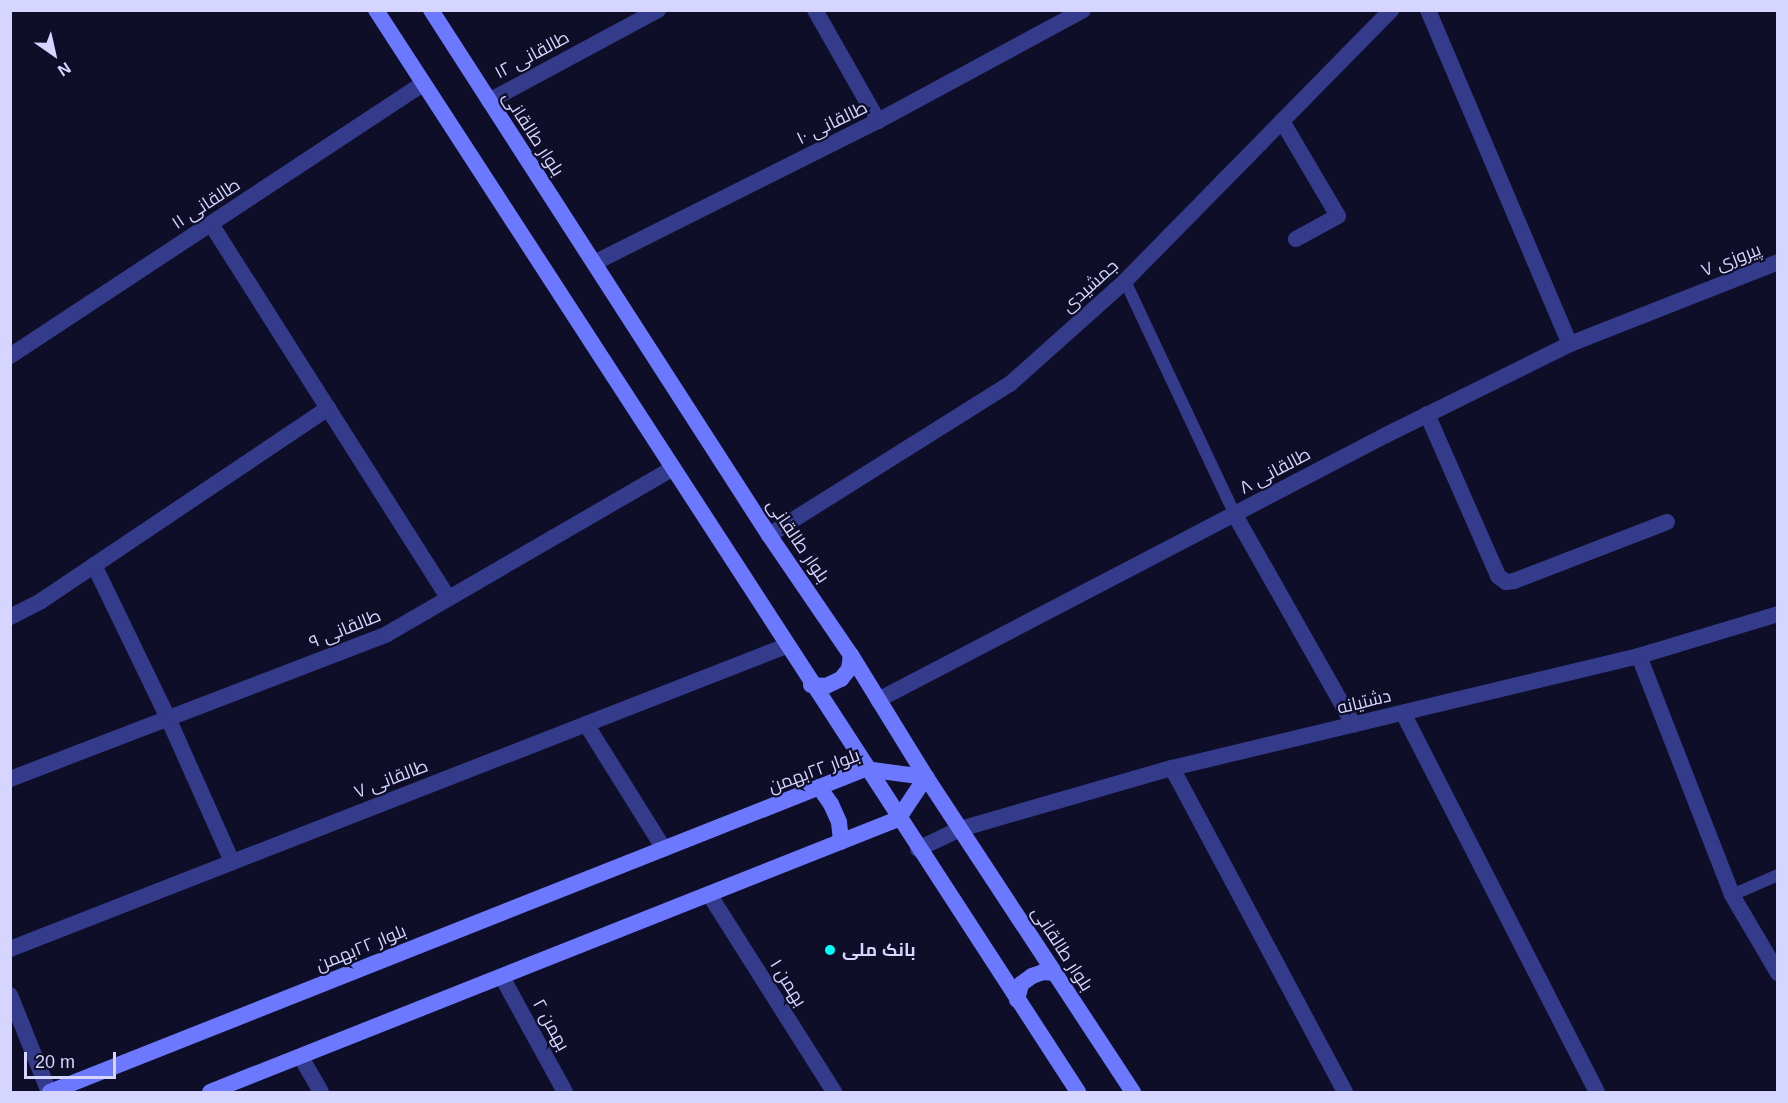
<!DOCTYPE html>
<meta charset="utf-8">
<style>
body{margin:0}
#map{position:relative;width:1788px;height:1103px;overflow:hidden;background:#0f0e29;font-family:Arial,Cairo,sans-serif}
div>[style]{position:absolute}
.service>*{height:12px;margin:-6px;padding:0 6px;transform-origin:6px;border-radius:6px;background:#353b8b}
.minor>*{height:16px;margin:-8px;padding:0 8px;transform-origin:8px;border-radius:8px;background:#353b8b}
.secondary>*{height:16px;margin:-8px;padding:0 8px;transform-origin:8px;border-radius:8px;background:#6c79ff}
.dots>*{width:16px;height:16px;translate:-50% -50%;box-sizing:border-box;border:3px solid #0f0e29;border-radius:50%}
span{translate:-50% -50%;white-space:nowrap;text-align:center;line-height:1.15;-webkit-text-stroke:4.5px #0f0e29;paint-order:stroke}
.street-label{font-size:18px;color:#d5d5ff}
.poi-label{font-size:18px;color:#d5d5ff;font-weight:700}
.left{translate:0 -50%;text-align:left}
.frame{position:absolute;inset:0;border:12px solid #d5d5ff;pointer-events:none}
.north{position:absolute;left:24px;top:24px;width:60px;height:60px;-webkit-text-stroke:4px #0f0e29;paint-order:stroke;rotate:146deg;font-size:16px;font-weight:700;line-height:24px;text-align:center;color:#d5d5ff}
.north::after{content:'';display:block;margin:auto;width:21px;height:27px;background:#d5d5ff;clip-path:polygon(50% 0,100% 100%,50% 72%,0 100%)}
.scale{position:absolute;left:24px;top:1052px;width:92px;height:27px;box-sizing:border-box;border:3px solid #d5d5ff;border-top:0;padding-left:8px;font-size:18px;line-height:21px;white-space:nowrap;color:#d5d5ff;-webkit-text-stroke:4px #0f0e29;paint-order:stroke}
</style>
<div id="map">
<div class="service">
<i style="left:1125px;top:281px;width:259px;rotate:64.8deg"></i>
<i style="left:1732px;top:895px;width:50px;rotate:-23.5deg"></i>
</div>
<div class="minor">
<i style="left:815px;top:10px;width:128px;rotate:60.4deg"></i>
<i style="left:1428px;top:10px;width:363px;rotate:67deg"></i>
<i style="left:489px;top:101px;width:192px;rotate:-28.3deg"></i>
<i style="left:1282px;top:121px;width:110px;rotate:59.5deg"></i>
<i style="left:1338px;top:216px;width:48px;rotate:151.3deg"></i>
<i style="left:211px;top:224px;width:443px;rotate:57.6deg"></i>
<i style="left:594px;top:263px;width:318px;rotate:-26.6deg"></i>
<i style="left:878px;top:121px;width:233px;rotate:-28.4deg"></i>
<i style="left:10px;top:356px;width:495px;rotate:-33.4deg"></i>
<i style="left:1427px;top:414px;width:177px;rotate:66.3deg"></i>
<i style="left:1498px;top:576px;width:10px;rotate:37deg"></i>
<i style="left:1506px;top:582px;width:8px;rotate:-7deg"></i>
<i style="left:1514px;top:581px;width:164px;rotate:-21.1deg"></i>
<i style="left:1235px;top:515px;width:241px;rotate:60.5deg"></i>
<i style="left:769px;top:535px;width:284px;rotate:-32.1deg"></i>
<i style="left:1010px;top:384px;width:154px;rotate:-41.8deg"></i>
<i style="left:1125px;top:281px;width:380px;rotate:-45.5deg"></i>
<i style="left:94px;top:565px;width:170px;rotate:64.2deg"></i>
<i style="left:168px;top:718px;width:158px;rotate:66deg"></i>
<i style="left:10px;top:617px;width:35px;rotate:-27deg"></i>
<i style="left:41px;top:601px;width:346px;rotate:-33.9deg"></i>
<i style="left:1639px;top:656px;width:256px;rotate:68.7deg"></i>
<i style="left:1732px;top:895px;width:91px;rotate:59.5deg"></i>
<i style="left:878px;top:700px;width:573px;rotate:-27.55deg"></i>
<i style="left:1386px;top:435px;width:205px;rotate:-26.3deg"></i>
<i style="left:1570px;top:344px;width:224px;rotate:-21.5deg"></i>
<i style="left:1403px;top:713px;width:426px;rotate:62.9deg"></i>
<i style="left:586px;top:724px;width:147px;rotate:58deg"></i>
<i style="left:1172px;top:768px;width:367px;rotate:61.9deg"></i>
<i style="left:10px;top:779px;width:404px;rotate:-21deg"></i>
<i style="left:387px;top:634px;width:329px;rotate:-30.1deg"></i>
<i style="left:918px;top:849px;width:47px;rotate:-25.5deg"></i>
<i style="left:960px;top:829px;width:221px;rotate:-16.1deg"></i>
<i style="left:1172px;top:768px;width:480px;rotate:-13.5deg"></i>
<i style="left:1639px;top:656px;width:145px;rotate:-16.8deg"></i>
<i style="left:709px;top:894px;width:234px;rotate:57.7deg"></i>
<i style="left:10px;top:949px;width:833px;rotate:-21.33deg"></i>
<i style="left:502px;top:977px;width:131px;rotate:61.3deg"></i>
<i style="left:10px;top:995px;width:105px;rotate:68.1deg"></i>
<i style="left:301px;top:1057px;width:40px;rotate:60.3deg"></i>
</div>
<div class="secondary">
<i style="left:376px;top:10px;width:1290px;rotate:57.02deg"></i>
<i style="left:431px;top:10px;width:624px;rotate:57.23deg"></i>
<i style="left:769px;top:535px;width:145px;rotate:55.7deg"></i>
<i style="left:851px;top:655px;width:143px;rotate:58.4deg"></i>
<i style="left:926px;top:777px;width:377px;rotate:56.7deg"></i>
<i style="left:811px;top:685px;width:15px;rotate:4deg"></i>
<i style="left:826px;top:686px;width:17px;rotate:-25deg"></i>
<i style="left:841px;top:679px;width:13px;rotate:-51deg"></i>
<i style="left:849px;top:669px;width:14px;rotate:-82deg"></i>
<i style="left:819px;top:787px;width:21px;rotate:55deg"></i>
<i style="left:831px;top:804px;width:20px;rotate:66deg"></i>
<i style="left:839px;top:822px;width:20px;rotate:84deg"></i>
<i style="left:1017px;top:1000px;width:16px;rotate:-76deg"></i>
<i style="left:1021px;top:984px;width:14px;rotate:-36deg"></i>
<i style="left:1032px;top:976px;width:12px;rotate:-20deg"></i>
<i style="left:1043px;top:972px;width:12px;rotate:5deg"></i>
<i style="left:50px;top:1092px;width:877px;rotate:-21.62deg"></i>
<i style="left:865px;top:769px;width:62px;rotate:7.5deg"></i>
<i style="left:926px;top:777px;width:50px;rotate:123.7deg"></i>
<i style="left:898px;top:819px;width:740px;rotate:158.36deg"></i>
</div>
<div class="dots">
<i style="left:830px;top:950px;background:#01fffc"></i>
</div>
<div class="street-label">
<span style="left:532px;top:55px;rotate:-28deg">طالقانی ۱۲</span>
<span style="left:832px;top:123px;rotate:-26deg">طالقانی ۱۰</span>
<span style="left:533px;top:134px;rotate:57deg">بلوار طالقانی</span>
<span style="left:206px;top:204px;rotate:-33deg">طالقانی ۱۱</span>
<span style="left:1731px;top:260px;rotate:-21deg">پیروزی ۷</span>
<span style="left:1090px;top:286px;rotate:-42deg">جمشیدی</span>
<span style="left:1275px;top:471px;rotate:-28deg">طالقانی ۸</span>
<span style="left:798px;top:541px;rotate:56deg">بلوار طالقانی</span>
<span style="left:345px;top:629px;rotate:-22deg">طالقانی ۹</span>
<span style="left:1364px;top:702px;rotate:-14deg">دشتیانه</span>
<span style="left:814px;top:771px;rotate:-20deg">بلوار ۲۲بهمن</span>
<span style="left:391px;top:779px;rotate:-21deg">طالقانی ۷</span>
<span style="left:361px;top:948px;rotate:-22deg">بلوار ۲۲بهمن</span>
<span style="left:1062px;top:949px;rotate:57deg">بلوار طالقانی</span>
<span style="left:788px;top:983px;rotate:58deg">بهمن ۱</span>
<span style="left:551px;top:1025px;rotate:61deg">بهمن ۲</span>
</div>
<div class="poi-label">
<span class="left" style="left:842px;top:950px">بانک ملی</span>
</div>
<div class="frame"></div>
<div class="north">N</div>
<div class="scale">20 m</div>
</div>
